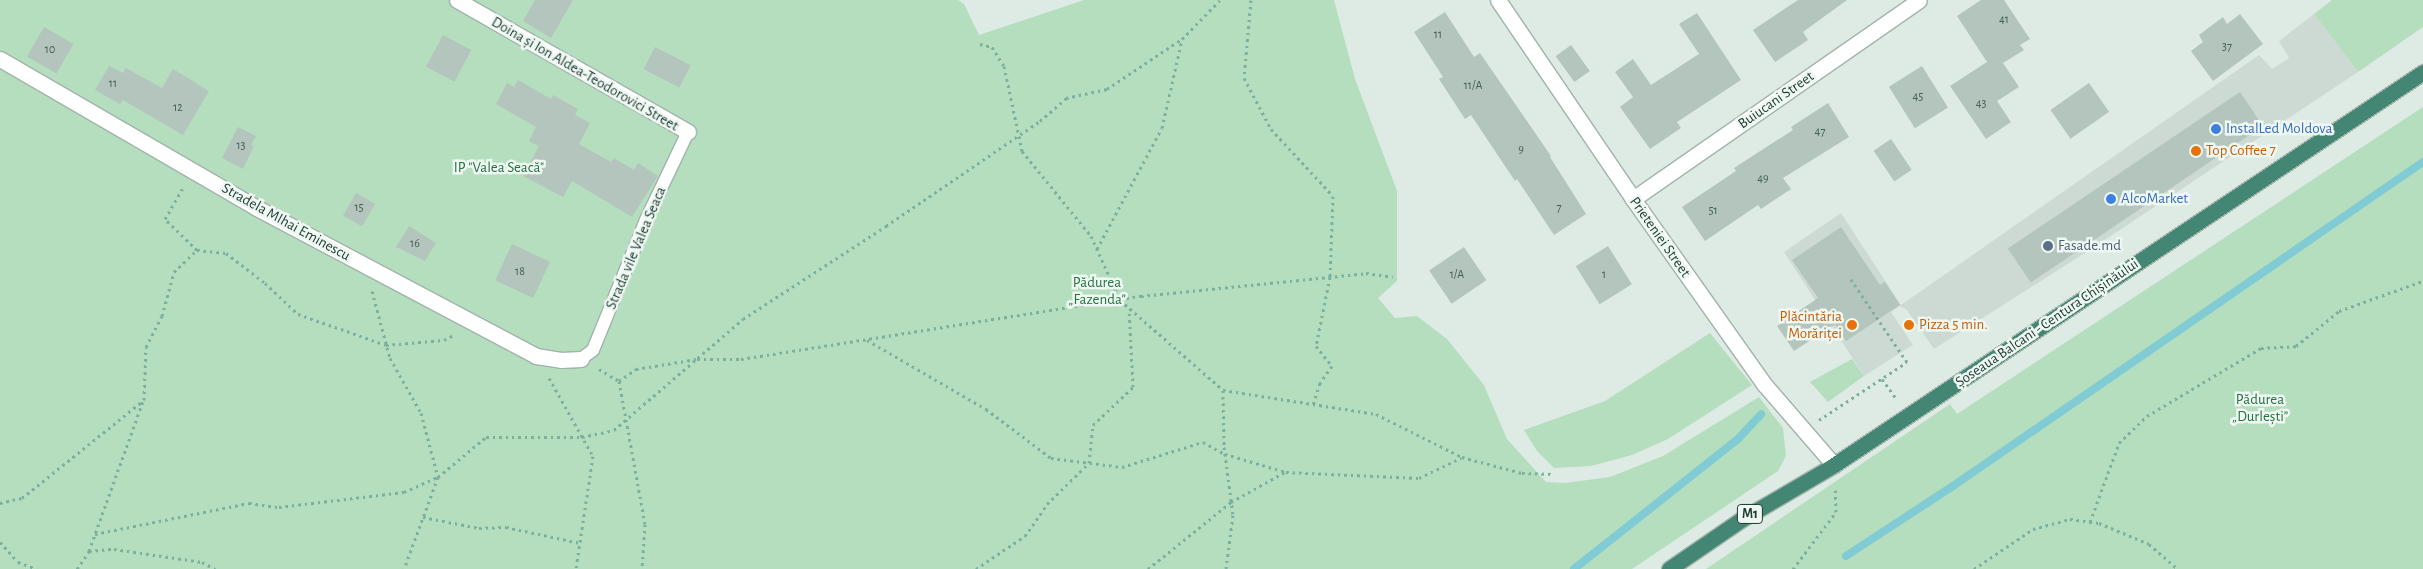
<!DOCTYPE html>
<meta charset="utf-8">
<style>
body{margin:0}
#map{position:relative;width:2423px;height:569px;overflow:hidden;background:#deebe4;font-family:"Alegreya Sans",sans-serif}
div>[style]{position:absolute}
.built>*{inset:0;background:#ccdad3}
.green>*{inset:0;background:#b5debe}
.stream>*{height:8px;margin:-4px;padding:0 4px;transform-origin:4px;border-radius:4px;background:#81cbd4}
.building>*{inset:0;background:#b3c5bd;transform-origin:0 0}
.path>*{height:3px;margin-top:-1.5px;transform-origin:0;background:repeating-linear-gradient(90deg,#7cb09e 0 2.5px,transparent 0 6.5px)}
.roads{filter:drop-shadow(1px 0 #a1b3ab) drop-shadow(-1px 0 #a1b3ab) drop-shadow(0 1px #a1b3ab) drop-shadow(0 -1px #a1b3ab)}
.service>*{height:12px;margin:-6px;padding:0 6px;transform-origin:6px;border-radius:6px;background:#fff}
.minor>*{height:15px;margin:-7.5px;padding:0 7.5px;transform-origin:7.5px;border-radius:7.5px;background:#fff}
.trunk>*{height:15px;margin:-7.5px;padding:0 7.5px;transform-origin:7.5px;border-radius:7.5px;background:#448674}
.dots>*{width:14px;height:14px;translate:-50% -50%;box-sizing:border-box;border:2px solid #eef7f2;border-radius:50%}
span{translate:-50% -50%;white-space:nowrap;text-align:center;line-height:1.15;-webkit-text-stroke:5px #eef7f2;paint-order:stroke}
.number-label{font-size:12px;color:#435e55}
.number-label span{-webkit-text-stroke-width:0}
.shield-label span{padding:1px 4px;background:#eef7f2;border:1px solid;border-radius:4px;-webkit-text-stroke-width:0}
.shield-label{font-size:14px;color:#1e3b32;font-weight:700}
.street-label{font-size:15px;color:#1e3b32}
.shop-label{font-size:15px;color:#366cbe}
.left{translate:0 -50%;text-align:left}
.food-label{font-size:15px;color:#c56008}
.right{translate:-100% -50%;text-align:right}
.park-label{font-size:15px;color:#267441}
.service-label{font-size:15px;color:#4e5e75}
</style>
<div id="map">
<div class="built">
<i style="clip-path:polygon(2314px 14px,2358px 72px,2088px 251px,1934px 349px,1907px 310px,1900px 306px,1891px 312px,1913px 345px,1864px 376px,1784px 252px,1841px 213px,1901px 305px,2259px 55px,2272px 69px,2289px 58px,2279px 41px)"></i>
</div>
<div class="green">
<i style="clip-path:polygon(0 0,958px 0,964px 4px,979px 35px,1084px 0,1334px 0,1355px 79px,1397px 191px,1397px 281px,1378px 298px,1395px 318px,1417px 316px,1447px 339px,1484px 385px,1507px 439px,1546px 482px,1565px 483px,1610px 477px,1663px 456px,1759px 397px,1783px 428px,1786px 456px,1778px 471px,1632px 569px,0 569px)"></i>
<i style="clip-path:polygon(2332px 0,2423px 0,2423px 27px,2358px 72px,2314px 14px)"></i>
<i style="clip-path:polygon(2423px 107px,2423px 569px,1706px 569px,1950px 404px,1957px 414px)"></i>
<i style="clip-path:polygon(1710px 333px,1752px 385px,1668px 439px,1632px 455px,1591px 466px,1554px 468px,1537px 451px,1524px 430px,1605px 401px)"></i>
<i style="clip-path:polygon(1852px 359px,1864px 376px,1828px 402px,1810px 382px)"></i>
</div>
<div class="stream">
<i style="left:1846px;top:556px;width:128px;rotate:-33.2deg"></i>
<i style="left:1953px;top:486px;width:571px;rotate:-34.58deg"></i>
<i style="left:1574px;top:569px;width:209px;rotate:-38.4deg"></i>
<i style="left:1738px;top:439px;width:34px;rotate:-47deg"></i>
</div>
<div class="building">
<i style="clip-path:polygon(535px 0,573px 0,551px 38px,523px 21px)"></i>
<i style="clip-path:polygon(1798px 0,1847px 0,1803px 32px,1808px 40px,1775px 62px,1753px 30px)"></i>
<i style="clip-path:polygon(1981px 0,2004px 0,2030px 39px,2020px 45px,2024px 50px,2003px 63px,2019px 87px,1997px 101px,2011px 122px,1986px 139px,1950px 86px,1987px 62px,1957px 16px)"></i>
<i style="clip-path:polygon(1445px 12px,1474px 57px,1480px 53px,1551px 156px,1550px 157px,1586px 214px,1554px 235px,1517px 179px,1515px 181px,1471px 115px,1465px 119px,1439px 79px,1443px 77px,1414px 32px)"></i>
<i style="clip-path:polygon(1697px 13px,1741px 80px,1677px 122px,1681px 128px,1650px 149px,1620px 107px,1633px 97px,1615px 72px,1633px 59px,1651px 85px,1699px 54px,1679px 24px)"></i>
<i style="clip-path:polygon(2240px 14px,2263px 44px,2213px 81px,2191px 51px,2203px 42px,2199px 35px,2223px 17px,2227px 24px)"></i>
<i style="left:44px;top:27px;width:34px;height:34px;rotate:30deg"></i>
<i style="left:443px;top:35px;width:32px;height:36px;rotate:28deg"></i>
<i style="left:1571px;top:45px;width:32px;height:19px;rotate:54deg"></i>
<i style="left:655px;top:47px;width:40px;height:25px;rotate:27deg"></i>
<i style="clip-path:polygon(109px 66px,123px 73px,126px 68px,162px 88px,173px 69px,209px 91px,183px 135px,123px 100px,120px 104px,95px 90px)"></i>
<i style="left:1922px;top:66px;width:49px;height:39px;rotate:58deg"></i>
<i style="clip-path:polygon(518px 80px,551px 99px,553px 95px,578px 109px,575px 115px,590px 123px,579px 144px,611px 162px,614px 158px,634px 170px,638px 163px,658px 176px,632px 217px,572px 181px,563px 197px,523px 176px,539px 146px,529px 141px,536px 127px,496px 104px,507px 83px,514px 87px)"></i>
<i style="left:2089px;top:83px;width:35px;height:47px;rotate:55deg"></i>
<i style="left:2240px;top:92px;width:41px;height:280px;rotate:56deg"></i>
<i style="clip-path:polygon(1828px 103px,1849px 137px,1783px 178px,1791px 189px,1761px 209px,1758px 205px,1705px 241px,1682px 207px,1736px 171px,1734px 168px,1793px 130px,1791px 127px)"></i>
<i style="clip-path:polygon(238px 127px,256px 136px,251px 145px,254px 146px,243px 169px,222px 158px)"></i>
<i style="left:1891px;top:139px;width:37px;height:21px;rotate:56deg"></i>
<i style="left:356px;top:193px;width:22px;height:26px;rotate:30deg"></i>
<i style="clip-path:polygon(409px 226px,436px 243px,425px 261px,396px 247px)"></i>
<i style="clip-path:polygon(1841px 227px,1880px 285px,1885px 282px,1900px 305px,1846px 341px,1835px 324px,1794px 351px,1777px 326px,1818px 298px,1792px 260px)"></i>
<i style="left:512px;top:244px;width:42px;height:40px;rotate:25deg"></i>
<i style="left:1608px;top:246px;width:45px;height:38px;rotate:58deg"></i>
<i style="left:1464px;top:247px;width:40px;height:42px;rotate:56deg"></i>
</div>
<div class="path">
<i style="left:1251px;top:0;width:78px;rotate:95.1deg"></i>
<i style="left:1244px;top:78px;width:58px;rotate:62.1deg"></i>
<i style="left:1271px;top:129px;width:91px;rotate:47.2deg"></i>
<i style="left:1333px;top:196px;width:81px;rotate:92.1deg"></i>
<i style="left:1330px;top:277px;width:70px;rotate:101.5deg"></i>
<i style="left:1316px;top:346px;width:26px;rotate:51deg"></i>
<i style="left:1332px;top:366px;width:21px;rotate:125deg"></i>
<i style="left:1320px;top:383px;width:22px;rotate:108deg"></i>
<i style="left:980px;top:44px;width:12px;rotate:14deg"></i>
<i style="left:992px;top:47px;width:22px;rotate:58deg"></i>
<i style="left:1004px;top:66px;width:87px;rotate:78deg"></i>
<i style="left:1022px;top:151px;width:109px;rotate:50.9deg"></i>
<i style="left:1091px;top:236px;width:70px;rotate:65.6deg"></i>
<i style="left:1120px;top:300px;width:137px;rotate:41.1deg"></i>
<i style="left:1223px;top:390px;width:155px;rotate:8.9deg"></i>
<i style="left:1376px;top:414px;width:96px;rotate:26.6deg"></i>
<i style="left:1462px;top:457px;width:62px;rotate:14.9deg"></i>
<i style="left:1522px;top:473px;width:31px;rotate:2deg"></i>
<i style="left:1097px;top:249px;width:137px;rotate:-61.8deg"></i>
<i style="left:1162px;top:128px;width:91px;rotate:-77.3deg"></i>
<i style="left:197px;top:250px;width:29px;rotate:6deg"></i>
<i style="left:226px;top:253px;width:49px;rotate:37.6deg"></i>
<i style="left:265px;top:283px;width:45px;rotate:43.2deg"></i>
<i style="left:298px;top:314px;width:93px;rotate:19.4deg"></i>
<i style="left:386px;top:345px;width:58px;rotate:-4.9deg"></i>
<i style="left:444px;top:340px;width:11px;rotate:-27deg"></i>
<i style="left:372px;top:291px;width:69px;rotate:75deg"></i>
<i style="left:390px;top:358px;width:63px;rotate:60.6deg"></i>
<i style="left:421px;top:413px;width:66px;rotate:75.1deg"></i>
<i style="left:438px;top:477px;width:98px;rotate:110.3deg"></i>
<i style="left:867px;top:340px;width:138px;rotate:30.1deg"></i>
<i style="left:986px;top:409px;width:81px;rotate:37deg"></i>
<i style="left:1051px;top:458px;width:72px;rotate:7.2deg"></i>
<i style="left:1122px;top:467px;width:85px;rotate:-17.2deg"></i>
<i style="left:1203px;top:442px;width:25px;rotate:29deg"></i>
<i style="left:1225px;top:454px;width:64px;rotate:16.4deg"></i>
<i style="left:1286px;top:472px;width:133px;rotate:2.6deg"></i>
<i style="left:1419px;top:478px;width:47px;rotate:-25.5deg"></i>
<i style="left:599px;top:369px;width:23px;rotate:31deg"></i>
<i style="left:619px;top:381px;width:21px;rotate:-35deg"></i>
<i style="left:636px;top:369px;width:62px;rotate:-9.3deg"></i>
<i style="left:697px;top:359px;width:44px"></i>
<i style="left:741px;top:359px;width:405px;rotate:-9deg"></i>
<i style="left:1141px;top:296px;width:226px;rotate:-5.8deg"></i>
<i style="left:1366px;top:273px;width:27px;rotate:8deg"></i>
<i style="left:549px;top:378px;width:90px;rotate:60.6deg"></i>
<i style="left:593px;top:456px;width:114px;rotate:98.6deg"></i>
<i style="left:1882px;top:379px;width:24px;rotate:54deg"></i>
<i style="left:619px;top:381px;width:145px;rotate:79.7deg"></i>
<i style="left:645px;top:524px;width:45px;rotate:93.8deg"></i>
<i style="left:1223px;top:390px;width:57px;rotate:89deg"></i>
<i style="left:1224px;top:447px;width:69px;rotate:82.5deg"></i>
<i style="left:1233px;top:515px;width:54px;rotate:97.4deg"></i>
<i style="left:1819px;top:420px;width:105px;rotate:-33.4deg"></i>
<i style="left:1907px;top:362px;width:102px;rotate:-124.2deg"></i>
<i style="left:0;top:503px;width:23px;rotate:-13deg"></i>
<i style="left:22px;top:498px;width:156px;rotate:-38.8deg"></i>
<i style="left:144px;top:400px;width:53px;rotate:-87.8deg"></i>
<i style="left:146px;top:347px;width:35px;rotate:-63deg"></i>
<i style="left:162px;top:316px;width:46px;rotate:-74.7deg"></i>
<i style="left:174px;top:272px;width:32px;rotate:-44deg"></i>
<i style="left:197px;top:250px;width:45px;rotate:-135.9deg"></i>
<i style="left:165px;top:219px;width:36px;rotate:-60deg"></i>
<i style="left:423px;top:517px;width:57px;rotate:11.1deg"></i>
<i style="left:479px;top:528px;width:27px;rotate:-2deg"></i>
<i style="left:506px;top:527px;width:76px;rotate:12.2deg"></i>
<i style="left:2090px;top:522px;width:84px;rotate:-69.8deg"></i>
<i style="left:2119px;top:443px;width:39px;rotate:-44deg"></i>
<i style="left:2147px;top:416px;width:133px;rotate:-30.8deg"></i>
<i style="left:2261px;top:348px;width:35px;rotate:-3deg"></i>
<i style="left:2296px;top:346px;width:55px;rotate:-39.1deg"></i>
<i style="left:2339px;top:311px;width:89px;rotate:-19.7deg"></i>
<i style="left:95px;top:534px;width:157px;rotate:-11.4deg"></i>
<i style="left:249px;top:503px;width:30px;rotate:8deg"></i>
<i style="left:279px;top:507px;width:126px;rotate:-6.8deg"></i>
<i style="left:404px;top:492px;width:37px;rotate:-24deg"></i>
<i style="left:438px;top:477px;width:62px;rotate:-39.8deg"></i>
<i style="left:486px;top:437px;width:96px"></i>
<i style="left:582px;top:437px;width:33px;rotate:-12deg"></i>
<i style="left:614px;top:430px;width:170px;rotate:-40.7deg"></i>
<i style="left:743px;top:319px;width:171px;rotate:-33deg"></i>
<i style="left:886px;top:226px;width:186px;rotate:-34.3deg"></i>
<i style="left:1040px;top:121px;width:35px;rotate:-41deg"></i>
<i style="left:1066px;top:98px;width:42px;rotate:-12.4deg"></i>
<i style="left:1107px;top:89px;width:90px;rotate:-33.7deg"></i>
<i style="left:1182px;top:39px;width:54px;rotate:-45.7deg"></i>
<i style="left:0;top:542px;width:27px;rotate:48deg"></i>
<i style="left:18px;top:562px;width:20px;rotate:20deg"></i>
<i style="left:89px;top:551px;width:25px;rotate:-5deg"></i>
<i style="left:114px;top:549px;width:89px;rotate:8.4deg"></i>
<i style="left:202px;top:562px;width:15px;rotate:28deg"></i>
<i style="left:77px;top:569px;width:22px;rotate:-56deg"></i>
<i style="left:89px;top:551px;width:159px;rotate:-70.2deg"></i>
<i style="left:976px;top:569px;width:59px;rotate:-34deg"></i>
<i style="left:1025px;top:536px;width:39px;rotate:-55deg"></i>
<i style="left:1047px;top:504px;width:59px;rotate:-44.3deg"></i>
<i style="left:1089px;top:463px;width:38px;rotate:-84deg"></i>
<i style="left:1093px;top:425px;width:55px;rotate:-43.5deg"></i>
<i style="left:1133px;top:387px;width:78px;rotate:-92.9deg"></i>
<i style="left:1148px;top:569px;width:107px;rotate:-38.9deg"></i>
<i style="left:1231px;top:502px;width:62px;rotate:-29.1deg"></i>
<i style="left:1793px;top:569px;width:71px;rotate:-53deg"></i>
<i style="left:1836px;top:512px;width:24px;rotate:-92deg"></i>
<i style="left:1974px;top:569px;width:71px;rotate:-34.1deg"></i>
<i style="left:2033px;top:529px;width:38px;rotate:-15deg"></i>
<i style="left:2070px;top:519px;width:29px;rotate:8deg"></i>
<i style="left:2099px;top:523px;width:54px;rotate:22.8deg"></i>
<i style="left:2149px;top:544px;width:38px;rotate:41deg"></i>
</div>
<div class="roads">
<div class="service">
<i style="left:581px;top:359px;width:15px;rotate:-37deg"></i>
<i style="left:593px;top:350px;width:140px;rotate:-67.8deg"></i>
<i style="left:646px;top:220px;width:98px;rotate:-64.5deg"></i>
</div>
<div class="minor">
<i style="left:457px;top:0;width:266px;rotate:29.7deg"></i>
<i style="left:1498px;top:0;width:240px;rotate:55.8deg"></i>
<i style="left:1633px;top:199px;width:227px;rotate:54.7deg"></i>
<i style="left:1764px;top:384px;width:107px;rotate:49.2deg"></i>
<i style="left:0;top:59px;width:295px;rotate:30.1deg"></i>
<i style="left:255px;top:207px;width:318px;rotate:27.9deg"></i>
<i style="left:536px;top:356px;width:25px;rotate:9deg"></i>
<i style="left:561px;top:360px;width:20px;rotate:-3deg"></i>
<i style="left:1633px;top:199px;width:348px;rotate:-34.8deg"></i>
</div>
<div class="trunk">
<i style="left:1669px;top:569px;width:88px;rotate:-34.4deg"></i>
<i style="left:1742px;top:519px;width:107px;rotate:-30.4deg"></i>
<i style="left:1834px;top:465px;width:708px;rotate:-33.71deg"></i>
</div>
</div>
<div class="dots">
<i style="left:2216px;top:129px;background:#3f7fe0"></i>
<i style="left:2196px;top:151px;background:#e8710a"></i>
<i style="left:2111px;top:199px;background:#3f7fe0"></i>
<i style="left:2048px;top:246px;background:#5c6f8a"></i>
<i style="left:1852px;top:325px;background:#e8710a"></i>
<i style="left:1909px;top:325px;background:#e8710a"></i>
</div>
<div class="number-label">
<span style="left:2004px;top:20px">41</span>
<span style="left:1438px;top:35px">11</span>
<span style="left:2227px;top:47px">37</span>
<span style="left:50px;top:50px">10</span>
<span style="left:113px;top:84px">11</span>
<span style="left:1473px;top:86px">11/A</span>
<span style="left:1918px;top:97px">45</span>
<span style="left:1981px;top:104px">43</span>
<span style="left:178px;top:108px">12</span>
<span style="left:1820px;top:132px">47</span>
<span style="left:241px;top:146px">13</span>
<span style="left:1521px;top:150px">9</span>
<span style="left:1763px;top:179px">49</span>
<span style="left:359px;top:208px">15</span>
<span style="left:1559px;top:208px">7</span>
<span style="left:1713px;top:211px">51</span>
<span style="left:415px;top:244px">16</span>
<span style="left:520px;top:272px">18</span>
<span style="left:1457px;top:275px">1/A</span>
<span style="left:1604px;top:275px">1</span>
</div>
<div class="shield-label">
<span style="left:1750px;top:514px">M1</span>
</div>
<div class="street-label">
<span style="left:585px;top:74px;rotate:30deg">Doina și Ion Aldea-Teodorovici Street</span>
<span style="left:1776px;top:100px;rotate:-35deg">Buiucani Street</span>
<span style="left:286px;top:222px;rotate:29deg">Stradela MIhai Eminescu</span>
<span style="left:1660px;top:237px;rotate:55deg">Prieteniei Street</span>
<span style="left:636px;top:248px;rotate:-67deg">Strada vile Valea Seaca</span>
<span style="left:2047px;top:323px;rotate:-34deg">Șoseaua Balcani - Centura Chișinăului</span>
</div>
<div class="shop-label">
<span class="left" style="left:2226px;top:129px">InstalLed Moldova</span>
<span class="left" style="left:2121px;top:199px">AlcoMarket</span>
</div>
<div class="food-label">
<span class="left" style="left:2206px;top:151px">Top Coffee 7</span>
<span class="right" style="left:1842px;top:325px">Plăcintăria<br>Morăriței</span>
<span class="left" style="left:1919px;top:325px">Pizza 5 min.</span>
</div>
<div class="park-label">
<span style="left:499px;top:168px">IP "Valea Seacă"</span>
<span style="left:1097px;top:291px">Pădurea<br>„Fazenda”</span>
<span style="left:2260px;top:408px">Pădurea<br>„Durlești”</span>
</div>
<div class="service-label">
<span class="left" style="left:2058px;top:246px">Fasade.md</span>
</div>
</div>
